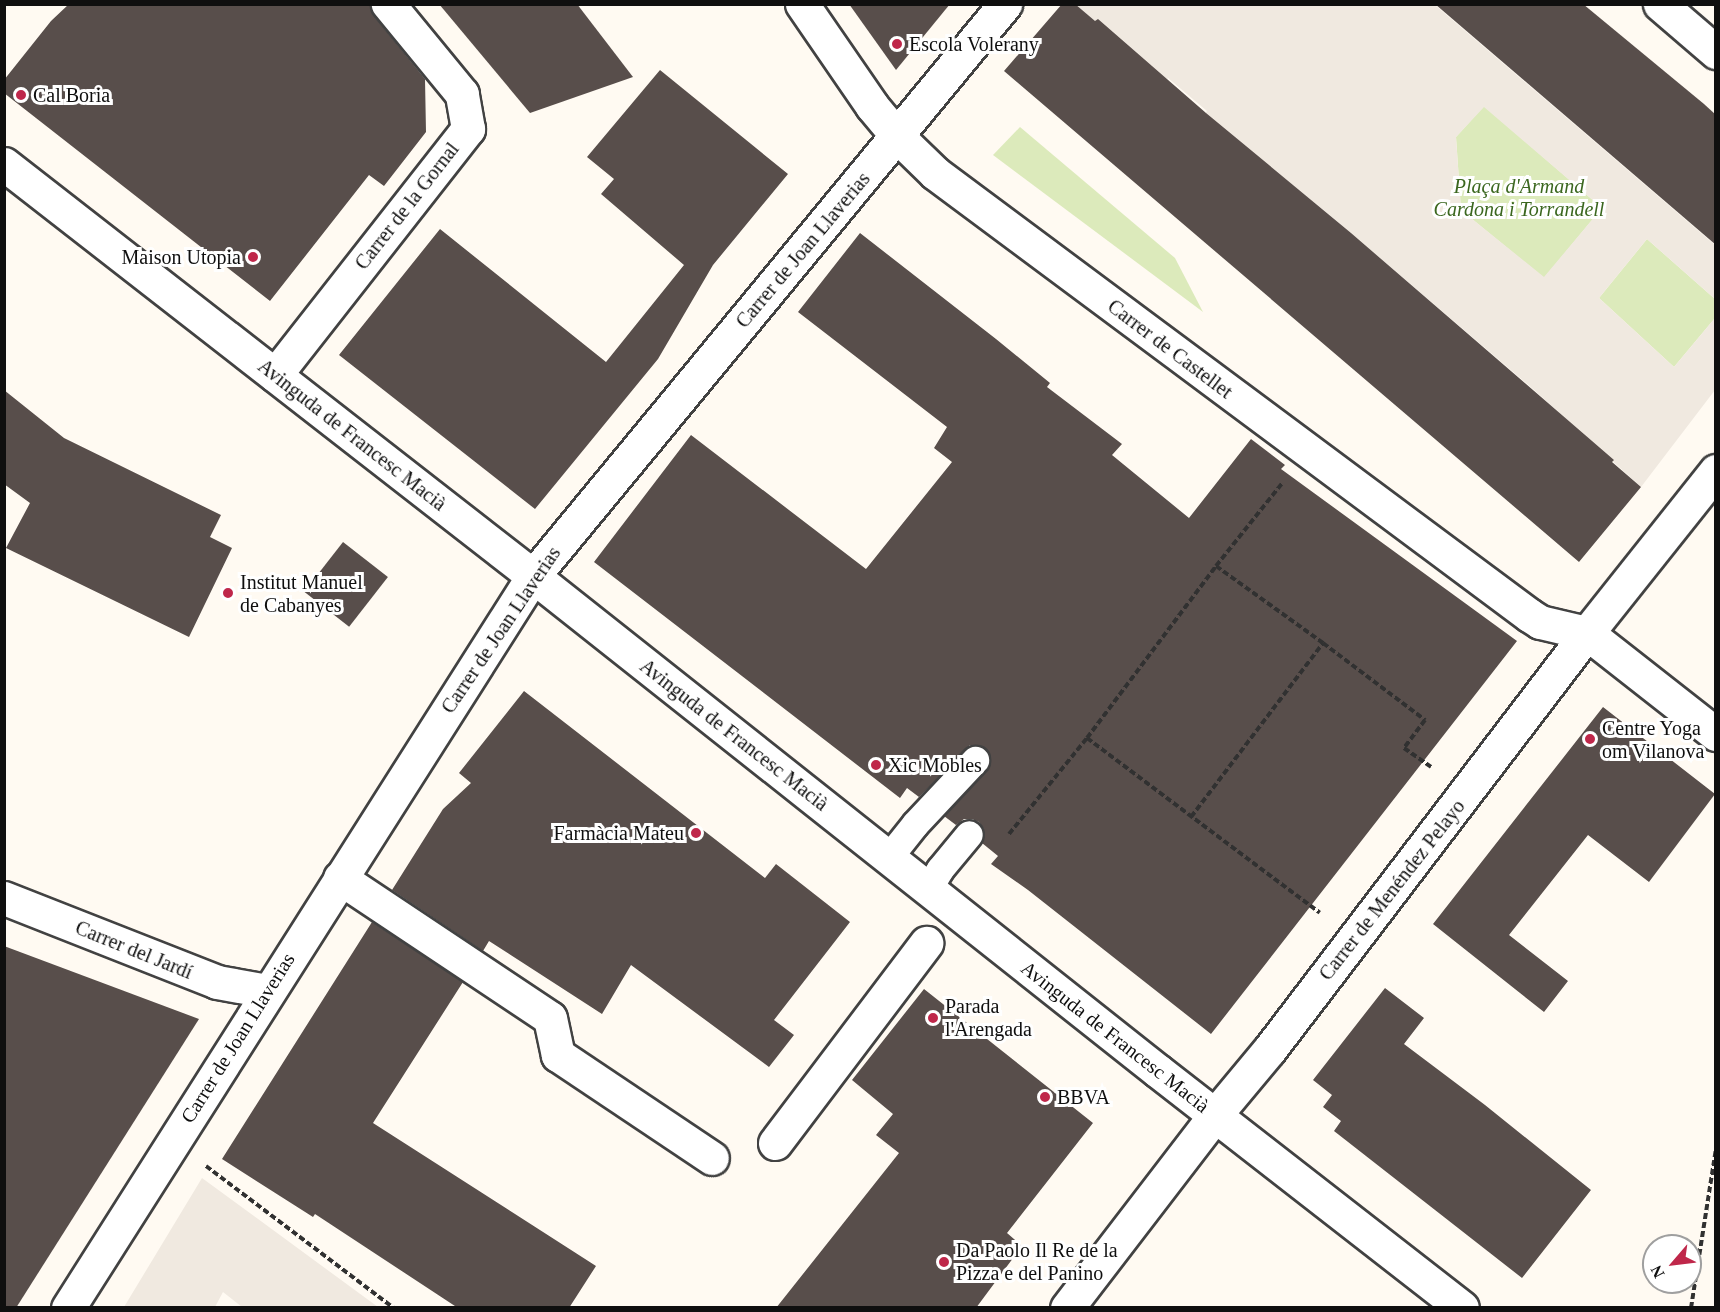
<!DOCTYPE html>
<meta charset="utf-8">
<style>
body{margin:0}
#map{position:relative;width:1720px;height:1312px;overflow:hidden;background:#fffaf2;font-family:Georgia,serif}
div>[style]{position:absolute}
.green>*{inset:0;background:#dceabb}
.plaza>*{inset:0;background:#f0e9e0}
.building>*{inset:0;background:#584e4b;transform-origin:0 0}
.path>*{height:4px;margin-top:-2px;transform-origin:0;background:repeating-linear-gradient(90deg,#313131 0 6px,transparent 0 9px)}
.roads{filter:drop-shadow(2px 0 #424242) drop-shadow(-2px 0 #424242) drop-shadow(0 2px #424242) drop-shadow(0 -2px #424242)}
.lane>*{height:27px;margin:-13.5px;padding:0 13.5px;transform-origin:13.5px;border-radius:13.5px;background:#fff}
.street>*{height:33px;margin:-16.5px;padding:0 16.5px;transform-origin:16.5px;border-radius:16.5px;background:#fff}
.dots>*{width:16px;height:16px;translate:-50% -50%;box-sizing:border-box;border:3px solid #fff;border-radius:50%}
span{translate:-50% -50%;white-space:nowrap;text-align:center;line-height:1.15;-webkit-text-stroke:6px #fff;paint-order:stroke}
.poi-label{font-size:20px;color:#0f0f0f}
.left{translate:0 -50%;text-align:left}
.right{translate:-100% -50%;text-align:right}
.park-label{font-size:20px;color:#3b671f;font-style:italic}
.street-label{font-size:20px;color:#0f0f0f}
.frame{position:absolute;inset:0;border:6px solid #0f0f0f;pointer-events:none}
.north{position:absolute;left:1642px;top:1234px;width:60px;height:60px;box-sizing:border-box;background:#fff;border:2px solid #9f9f9f;border-radius:50%;rotate:242deg;font-size:16px;font-weight:700;line-height:24px;text-align:center;color:#0f0f0f}
.north::after{content:'';display:block;margin:auto;width:21px;height:27px;background:#bf274a;clip-path:polygon(50% 0,100% 100%,50% 72%,0 100%)}
</style>
<div id="map">
<div class="green">
<i style="clip-path:polygon(1484px 106px,1602px 208px,1544px 278px,1461px 210px,1456px 137px)"></i>
<i style="clip-path:polygon(1020px 127px,1175px 258px,1203px 312px,993px 155px)"></i>
<i style="clip-path:polygon(1647px 239px,1715px 299px,1715px 318px,1674px 367px,1599px 298px)"></i>
</div>
<div class="plaza">
<i style="clip-path:polygon(evenodd,1075px 5px,1435px 5px,1715px 245px,1715px 299px,1647px 239px,1599px 298px,1674px 367px,1715px 318px,1715px 390px,1641px 487px,1533px 389px,1332px 217px,1205px 114px,1207px 111px,1168px 78px,1166px 81px,1075px 5px,1484px 107px,1602px 208px,1544px 277px,1461px 210px,1456px 137px,1484px 107px)"></i>
<i style="clip-path:polygon(202px 1178px,378px 1307px,242px 1307px,223px 1292px,215px 1307px,124px 1307px)"></i>
</div>
<div class="building">
<i style="clip-path:polygon(69px 4px,370px 4px,374px 16px,425px 79px,426px 132px,384px 186px,369px 175px,270px 301px,4px 93px,4px 80px,51px 21px)"></i>
<i style="clip-path:polygon(439px 4px,577px 4px,633px 77px,530px 113px)"></i>
<i style="clip-path:polygon(849px 4px,950px 4px,896px 70px)"></i>
<i style="clip-path:polygon(1062px 4px,1075px 4px,1095px 21px,1098px 19px,1206px 113px,1351px 233px,1614px 460px,1612px 462px,1641px 487px,1579px 562px,1004px 71px)"></i>
<i style="clip-path:polygon(1435px 4px,1583px 4px,1704px 104px,1716px 115px,1716px 245px)"></i>
<i style="clip-path:polygon(660px 70px,788px 174px,713px 265px,658px 359px,535px 509px,339px 355px,440px 229px,606px 362px,684px 265px,601px 194px,614px 179px,587px 157px)"></i>
<i style="clip-path:polygon(860px 233px,996px 339px,1050px 383px,1047px 387px,1122px 444px,1112px 455px,1189px 518px,1251px 439px,1285px 465px,1281px 469px,1517px 641px,1211px 1034px,1028px 890px,991px 864px,998px 856px,982px 843px,984px 829px,979px 822px,972px 819px,964px 819px,956px 825px,944px 816px,987px 770px,990px 756px,985px 748px,978px 745px,970px 745px,919px 797px,907px 788px,900px 798px,594px 562px,691px 435px,866px 569px,952px 462px,934px 448px,947px 427px,798px 312px)"></i>
<i style="clip-path:polygon(4px 390px,64px 438px,221px 515px,210px 537px,232px 548px,189px 637px,6px 548px,30px 503px,4px 484px)"></i>
<i style="left:343px;top:542px;width:57px;height:63px;rotate:38deg"></i>
<i style="clip-path:polygon(524px 691px,765px 878px,776px 864px,850px 922px,774px 1020px,794px 1035px,769px 1067px,631px 965px,602px 1014px,489px 941px,483px 951px,392px 890px,443px 809px,471px 783px,459px 773px)"></i>
<i style="clip-path:polygon(1603px 707px,1715px 794px,1649px 882px,1588px 835px,1509px 935px,1568px 981px,1544px 1012px,1433px 924px)"></i>
<i style="clip-path:polygon(372px 922px,463px 982px,373px 1123px,596px 1266px,569px 1308px,458px 1308px,315px 1214px,313px 1217px,222px 1159px)"></i>
<i style="clip-path:polygon(4px 946px,199px 1019px,16px 1308px,4px 1308px)"></i>
<i style="clip-path:polygon(1385px 988px,1424px 1018px,1404px 1044px,1485px 1105px,1591px 1190px,1522px 1278px,1334px 1131px,1341px 1121px,1323px 1107px,1332px 1095px,1313px 1080px)"></i>
<i style="clip-path:polygon(924px 989px,1093px 1123px,1007px 1233px,1022px 1246px,976px 1308px,776px 1308px,899px 1153px,876px 1135px,893px 1114px,852px 1080px)"></i>
</div>
<div class="path">
<i style="left:1216px;top:566px;width:107px;rotate:-51.4deg"></i>
<i style="left:1087px;top:738px;width:291px;rotate:36.9deg"></i>
<i style="left:1191px;top:817px;width:218px;rotate:-52.8deg"></i>
<i style="left:1323px;top:643px;width:128px;rotate:37deg"></i>
<i style="left:1425px;top:720px;width:35px;rotate:127deg"></i>
<i style="left:1404px;top:748px;width:33px;rotate:35deg"></i>
<i style="left:1009px;top:834px;width:124px;rotate:-50.9deg"></i>
<i style="left:1087px;top:738px;width:215px;rotate:-53.1deg"></i>
<i style="left:1216px;top:566px;width:132px;rotate:35.7deg"></i>
<i style="left:206px;top:1166px;width:236px;rotate:37.1deg"></i>
<i style="left:1691px;top:1308px;width:161px;rotate:-81.1deg"></i>
</div>
<div class="roads">
<div class="lane">
<i style="left:888px;top:858px;width:43px;rotate:-51.5deg"></i>
<i style="left:915px;top:824px;width:88px;rotate:-46.8deg"></i>
<i style="left:928px;top:889px;width:23px;rotate:-59deg"></i>
<i style="left:940px;top:869px;width:45px;rotate:-50.4deg"></i>
</div>
<div class="street">
<i style="left:802px;top:4px;width:124px;rotate:55.5deg"></i>
<i style="left:872px;top:106px;width:39px;rotate:50deg"></i>
<i style="left:897px;top:136px;width:53px;rotate:44.2deg"></i>
<i style="left:935px;top:173px;width:740px;rotate:36.65deg"></i>
<i style="left:1529px;top:615px;width:13px;rotate:32deg"></i>
<i style="left:1540px;top:622px;width:48px;rotate:13.2deg"></i>
<i style="left:1587px;top:633px;width:164px;rotate:38.1deg"></i>
<i style="left:1660px;top:4px;width:74px;rotate:40.6deg"></i>
<i style="left:4px;top:164px;width:671px;rotate:37.91deg"></i>
<i style="left:533px;top:576px;width:797px;rotate:38.38deg"></i>
<i style="left:1158px;top:1071px;width:385px;rotate:37.9deg"></i>
<i style="left:275px;top:375px;width:313px;rotate:-51.9deg"></i>
<i style="left:468px;top:129px;width:36px;rotate:-100deg"></i>
<i style="left:462px;top:94px;width:117px;rotate:-129.4deg"></i>
<i style="left:340px;top:878px;width:252px;rotate:33.7deg"></i>
<i style="left:550px;top:1018px;width:38px;rotate:78deg"></i>
<i style="left:558px;top:1055px;width:185px;rotate:33.8deg"></i>
<i style="left:4px;top:898px;width:229px;rotate:21.5deg"></i>
<i style="left:217px;top:982px;width:51px;rotate:10.2deg"></i>
<i style="left:775px;top:1143px;width:251px;rotate:-52.9deg"></i>
<i style="left:68px;top:1308px;width:867px;rotate:-57.57deg"></i>
<i style="left:533px;top:576px;width:742px;rotate:-50.47deg"></i>
<i style="left:1067px;top:1308px;width:243px;rotate:-52.5deg"></i>
<i style="left:1215px;top:1115px;width:86px;rotate:-50.2deg"></i>
<i style="left:1270px;top:1049px;width:523px;rotate:-52.69deg"></i>
<i style="left:1587px;top:633px;width:207px;rotate:-51.5deg"></i>
</div>
</div>
<div class="dots">
<i style="left:897px;top:44px;background:#bf274a"></i>
<i style="left:21px;top:95px;background:#bf274a"></i>
<i style="left:253px;top:257px;background:#bf274a"></i>
<i style="left:228px;top:593px;background:#bf274a"></i>
<i style="left:1590px;top:739px;background:#bf274a"></i>
<i style="left:876px;top:765px;background:#bf274a"></i>
<i style="left:696px;top:833px;background:#bf274a"></i>
<i style="left:933px;top:1018px;background:#bf274a"></i>
<i style="left:1045px;top:1097px;background:#bf274a"></i>
<i style="left:944px;top:1262px;background:#bf274a"></i>
</div>
<div class="poi-label">
<span class="left" style="left:909px;top:44px">Escola Volerany</span>
<span class="left" style="left:33px;top:95px">Cal Boria</span>
<span class="right" style="left:241px;top:257px">Maison Utopia</span>
<span class="left" style="left:240px;top:594px">Institut Manuel<br>de Cabanyes</span>
<span class="left" style="left:1602px;top:740px">Centre Yoga<br>om Vilanova</span>
<span class="left" style="left:888px;top:765px">Xic Mobles</span>
<span class="right" style="left:684px;top:833px">Farmàcia Mateu</span>
<span class="left" style="left:945px;top:1018px">Parada<br>l'Arengada</span>
<span class="left" style="left:1057px;top:1097px">BBVA</span>
<span class="left" style="left:956px;top:1262px">Da Paolo Il Re de la<br>Pizza e del Panino</span>
</div>
<div class="park-label">
<span style="left:1519px;top:198px">Plaça d'Armand<br>Cardona i Torrandell</span>
</div>
<div class="street-label">
<span style="left:407px;top:206px;rotate:-52deg">Carrer de la Gornal</span>
<span style="left:803px;top:250px;rotate:-50deg">Carrer de Joan Llaverias</span>
<span style="left:1170px;top:349px;rotate:37deg">Carrer de Castellet</span>
<span style="left:352px;top:435px;rotate:38deg">Avinguda de Francesc Macià</span>
<span style="left:501px;top:630px;rotate:-56deg">Carrer de Joan Llaverias</span>
<span style="left:734px;top:735px;rotate:38deg">Avinguda de Francesc Macià</span>
<span style="left:1392px;top:890px;rotate:-52deg">Carrer de Menéndez Pelayo</span>
<span style="left:134px;top:950px;rotate:22deg">Carrer del Jardí</span>
<span style="left:1115px;top:1037px;rotate:38deg">Avinguda de Francesc Macià</span>
<span style="left:238px;top:1038px;rotate:-58deg">Carrer de Joan Llaverias</span>
</div>
<div class="frame"></div>
<div class="north">N</div>
</div>
